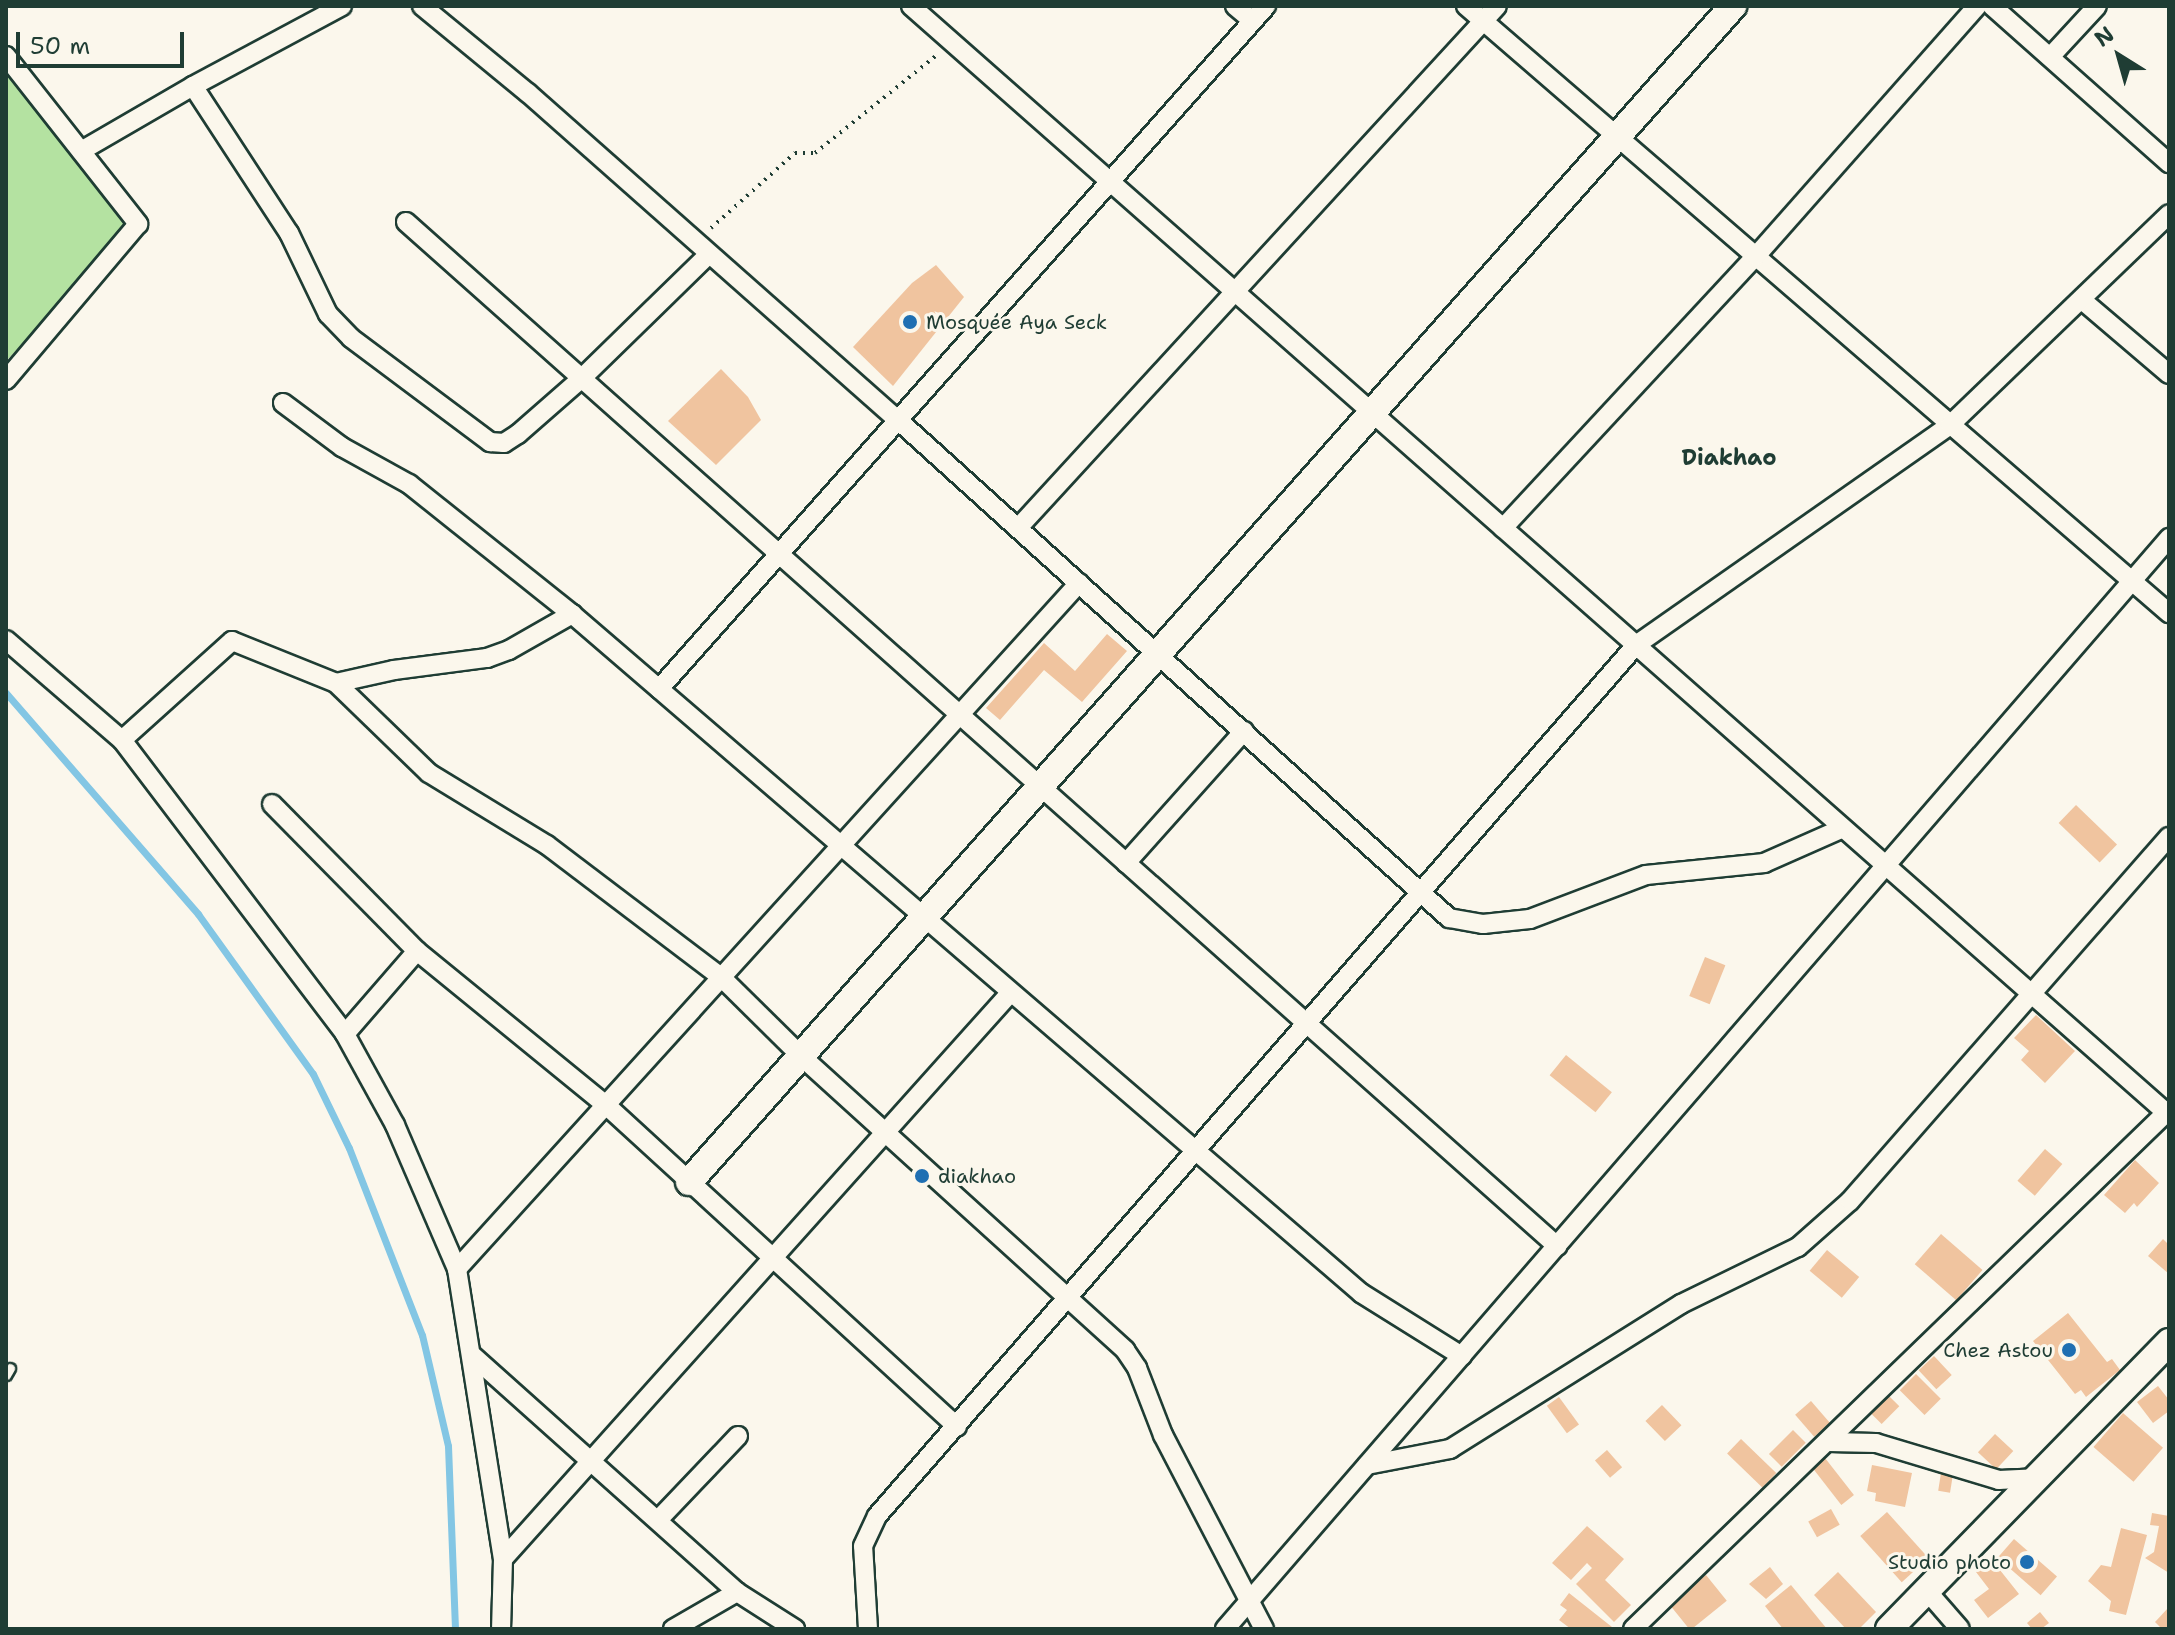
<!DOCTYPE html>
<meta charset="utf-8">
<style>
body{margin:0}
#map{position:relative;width:2175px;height:1635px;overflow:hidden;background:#fbf7ec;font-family:"Shantell Sans",sans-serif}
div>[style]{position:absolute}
.green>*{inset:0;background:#b4e2a1}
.stream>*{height:7px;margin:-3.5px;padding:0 3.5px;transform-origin:3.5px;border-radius:3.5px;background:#83c6e4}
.building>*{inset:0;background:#f0c49f;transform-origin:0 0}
.path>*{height:4px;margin-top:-2px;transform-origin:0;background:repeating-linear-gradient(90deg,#1f3d34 0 2px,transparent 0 8px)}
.roads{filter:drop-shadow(2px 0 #1f3d34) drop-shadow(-2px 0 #1f3d34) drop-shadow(0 2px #1f3d34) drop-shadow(0 -2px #1f3d34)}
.lane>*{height:9px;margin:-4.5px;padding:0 4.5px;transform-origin:4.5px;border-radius:4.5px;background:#fbf7ec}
.street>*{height:18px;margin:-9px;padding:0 9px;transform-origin:9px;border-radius:9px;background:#fbf7ec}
.secondary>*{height:26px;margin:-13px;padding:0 13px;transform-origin:13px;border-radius:13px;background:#fbf7ec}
.dots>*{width:22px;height:22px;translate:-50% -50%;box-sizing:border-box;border:4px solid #fbf7ec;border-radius:50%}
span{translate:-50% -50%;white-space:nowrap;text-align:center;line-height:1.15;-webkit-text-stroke:6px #fbf7ec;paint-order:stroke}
.poi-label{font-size:20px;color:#1f3d34}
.left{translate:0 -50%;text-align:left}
.right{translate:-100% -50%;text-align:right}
.neighbourhood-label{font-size:22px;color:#1f3d34;font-weight:700}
.frame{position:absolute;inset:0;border:8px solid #1f3d34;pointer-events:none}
.north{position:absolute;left:2079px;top:16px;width:80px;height:80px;-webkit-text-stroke:6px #fbf7ec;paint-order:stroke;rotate:323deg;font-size:22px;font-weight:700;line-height:32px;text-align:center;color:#1f3d34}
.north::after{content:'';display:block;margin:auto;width:28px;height:36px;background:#1f3d34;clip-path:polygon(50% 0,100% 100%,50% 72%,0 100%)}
.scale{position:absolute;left:16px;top:32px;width:168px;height:36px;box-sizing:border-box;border:4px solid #1f3d34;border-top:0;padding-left:10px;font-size:24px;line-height:28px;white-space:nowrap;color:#1f3d34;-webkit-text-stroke:6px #fbf7ec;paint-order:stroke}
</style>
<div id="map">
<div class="green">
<i style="clip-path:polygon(6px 67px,125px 221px,123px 238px,6px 361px)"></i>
</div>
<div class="stream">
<i style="left:6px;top:693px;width:293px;rotate:49deg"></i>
<i style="left:198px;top:914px;width:197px;rotate:54.3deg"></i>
<i style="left:313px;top:1074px;width:82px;rotate:64.1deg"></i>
<i style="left:349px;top:1148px;width:201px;rotate:68.7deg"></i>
<i style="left:422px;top:1335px;width:114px;rotate:76.8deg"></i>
<i style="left:448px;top:1446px;width:183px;rotate:87.8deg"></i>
</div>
<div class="building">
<i style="clip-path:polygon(936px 265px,964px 297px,893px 386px,853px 347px,912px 283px)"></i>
<i style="clip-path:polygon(721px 369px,748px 397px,761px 420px,716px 465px,668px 421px)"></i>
<i style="clip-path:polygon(1107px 634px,1127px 651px,1082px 702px,1044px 670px,1000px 720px,986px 708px,1044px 643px,1075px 671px)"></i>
<i style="left:2076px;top:805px;width:57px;height:25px;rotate:44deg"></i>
<i style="left:1705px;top:957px;width:22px;height:42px;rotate:22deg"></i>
<i style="clip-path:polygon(2036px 1015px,2075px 1051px,2045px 1083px,2021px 1060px,2029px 1051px,2014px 1038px)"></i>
<i style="left:1566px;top:1055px;width:59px;height:26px;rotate:39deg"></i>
<i style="left:2045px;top:1149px;width:23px;height:42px;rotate:41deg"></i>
<i style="clip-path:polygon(2135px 1160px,2159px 1183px,2137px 1207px,2134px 1203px,2125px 1213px,2104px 1195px)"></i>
<i style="left:1941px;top:1234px;width:55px;height:40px;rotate:41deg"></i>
<i style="clip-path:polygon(2163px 1239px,2169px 1245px,2169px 1274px,2148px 1256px)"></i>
<i style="left:1827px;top:1250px;width:42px;height:27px;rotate:40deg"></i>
<i style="clip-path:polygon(2068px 1313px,2107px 1362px,2112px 1359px,2120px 1370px,2086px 1397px,2081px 1390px,2075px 1394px,2033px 1341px)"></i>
<i style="left:1934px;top:1356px;width:26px;height:21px;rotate:47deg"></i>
<i style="left:1916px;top:1374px;width:35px;height:23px;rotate:45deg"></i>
<i style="clip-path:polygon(2158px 1386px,2169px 1400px,2169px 1411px,2153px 1423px,2137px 1402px)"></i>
<i style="left:1888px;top:1395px;width:16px;height:25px;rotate:45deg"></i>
<i style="left:1559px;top:1397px;width:34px;height:15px;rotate:54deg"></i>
<i style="left:1811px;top:1401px;width:29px;height:21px;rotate:49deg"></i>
<i style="left:1662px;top:1405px;width:28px;height:23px;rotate:46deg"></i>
<i style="left:2123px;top:1413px;width:53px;height:45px;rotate:41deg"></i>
<i style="left:1793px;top:1430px;width:18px;height:34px;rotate:45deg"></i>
<i style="left:1995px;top:1434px;width:25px;height:25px;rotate:43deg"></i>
<i style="left:1741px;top:1439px;width:49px;height:20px;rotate:44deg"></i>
<i style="left:1607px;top:1450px;width:23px;height:16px;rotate:49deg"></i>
<i style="left:1825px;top:1458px;width:47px;height:16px;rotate:52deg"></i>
<i style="clip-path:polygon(1872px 1465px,1912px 1473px,1905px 1507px,1875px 1501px,1876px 1493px,1867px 1491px)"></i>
<i style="left:1941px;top:1473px;width:12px;height:18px;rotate:9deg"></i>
<i style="left:1831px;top:1509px;width:18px;height:26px;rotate:61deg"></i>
<i style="left:1887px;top:1512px;width:62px;height:36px;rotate:48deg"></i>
<i style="clip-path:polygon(2152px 1513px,2169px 1516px,2169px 1573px,2145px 1558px,2154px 1552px,2159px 1526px,2150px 1525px)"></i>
<i style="clip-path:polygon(1587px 1526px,1624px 1559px,1605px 1580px,1631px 1605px,1614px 1622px,1576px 1584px,1592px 1568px,1587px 1563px,1571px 1580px,1552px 1563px)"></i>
<i style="clip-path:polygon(2121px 1528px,2147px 1535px,2126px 1615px,2109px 1611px,2111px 1601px,2088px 1581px,2101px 1565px,2111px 1567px)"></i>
<i style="left:2014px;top:1539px;width:57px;height:25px;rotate:41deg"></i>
<i style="clip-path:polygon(1992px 1560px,2019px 1594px,1988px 1618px,1974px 1600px,1989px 1589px,1976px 1572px)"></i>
<i style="clip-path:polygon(1770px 1567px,1783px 1584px,1766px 1599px,1749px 1584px)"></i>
<i style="clip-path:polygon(1838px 1572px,1876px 1612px,1859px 1629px,1846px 1629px,1814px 1595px)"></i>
<i style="left:1706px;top:1575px;width:33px;height:47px;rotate:51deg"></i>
<i style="clip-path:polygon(1791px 1585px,1827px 1629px,1783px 1629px,1765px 1606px)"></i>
<i style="clip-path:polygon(1569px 1593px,1612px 1627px,1610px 1629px,1571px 1629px,1559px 1620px,1567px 1610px,1560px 1605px)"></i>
<i style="clip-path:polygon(2169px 1607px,2169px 1629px,2162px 1629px,2155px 1622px)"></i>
<i style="clip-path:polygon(2040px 1612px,2049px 1623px,2041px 1629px,2032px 1629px,2027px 1623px)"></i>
</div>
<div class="path">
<i style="left:711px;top:228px;width:113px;rotate:-41.8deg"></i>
<i style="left:795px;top:153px;width:20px"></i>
<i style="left:815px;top:153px;width:158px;rotate:-38.8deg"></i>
</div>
<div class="roads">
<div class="lane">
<i style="left:6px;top:1375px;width:8px;rotate:-60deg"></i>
</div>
<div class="street">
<i style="left:422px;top:6px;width:137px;rotate:39.4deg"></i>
<i style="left:528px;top:93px;width:494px;rotate:41.5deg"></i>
<i style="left:898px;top:420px;width:743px;rotate:42.11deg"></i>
<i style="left:1449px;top:918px;width:35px;rotate:10deg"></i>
<i style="left:1483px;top:924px;width:47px;rotate:-6.1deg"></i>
<i style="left:1530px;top:919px;width:124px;rotate:-20.8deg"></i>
<i style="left:1646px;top:875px;width:119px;rotate:-5.8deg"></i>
<i style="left:1764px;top:863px;width:86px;rotate:-23.9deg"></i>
<i style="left:911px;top:6px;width:1677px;rotate:41.4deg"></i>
<i style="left:1235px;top:6px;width:23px;rotate:40deg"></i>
<i style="left:1466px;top:6px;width:929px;rotate:40.81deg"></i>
<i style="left:1992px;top:6px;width:237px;rotate:41.6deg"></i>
<i style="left:6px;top:56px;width:214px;rotate:51.8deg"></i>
<i style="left:138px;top:224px;width:204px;rotate:130.2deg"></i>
<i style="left:2050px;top:57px;width:69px;rotate:-47.3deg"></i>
<i style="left:193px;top:86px;width:176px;rotate:56.9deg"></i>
<i style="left:289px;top:233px;width:90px;rotate:64.3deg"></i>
<i style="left:328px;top:314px;width:33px;rotate:46deg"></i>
<i style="left:351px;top:338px;width:174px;rotate:36.8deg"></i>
<i style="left:490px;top:442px;width:14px;rotate:4deg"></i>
<i style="left:504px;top:443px;width:17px;rotate:-33deg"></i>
<i style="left:518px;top:434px;width:85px;rotate:-41.2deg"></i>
<i style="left:582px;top:378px;width:176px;rotate:-44.3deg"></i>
<i style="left:81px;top:151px;width:129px;rotate:-30.1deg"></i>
<i style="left:193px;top:86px;width:169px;rotate:-28.2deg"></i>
<i style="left:406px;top:222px;width:1541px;rotate:41.66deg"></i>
<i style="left:2082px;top:300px;width:114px;rotate:40.4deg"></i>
<i style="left:283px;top:403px;width:74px;rotate:36.7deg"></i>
<i style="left:342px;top:447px;width:77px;rotate:28.9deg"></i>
<i style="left:409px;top:484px;width:208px;rotate:38.6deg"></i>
<i style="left:572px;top:614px;width:1041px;rotate:40.71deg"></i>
<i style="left:1361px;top:1293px;width:119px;rotate:32deg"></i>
<i style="left:1018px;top:528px;width:708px;rotate:-47.46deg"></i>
<i style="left:1503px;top:528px;width:371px;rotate:-47.1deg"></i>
<i style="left:1756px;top:256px;width:334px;rotate:-48.5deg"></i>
<i style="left:6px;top:640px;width:153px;rotate:40.8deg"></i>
<i style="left:122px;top:740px;width:369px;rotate:52.8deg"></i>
<i style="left:345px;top:1034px;width:104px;rotate:61.2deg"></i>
<i style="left:395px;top:1125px;width:157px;rotate:66.7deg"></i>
<i style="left:457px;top:1269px;width:294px;rotate:81deg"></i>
<i style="left:503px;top:1559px;width:70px;rotate:91.6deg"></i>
<i style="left:336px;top:683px;width:59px;rotate:-12.6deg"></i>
<i style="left:394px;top:670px;width:94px;rotate:-7.4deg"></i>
<i style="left:487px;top:658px;width:23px;rotate:-20deg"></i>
<i style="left:509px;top:650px;width:73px;rotate:-29.7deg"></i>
<i style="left:659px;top:689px;width:914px;rotate:-48.37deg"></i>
<i style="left:122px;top:740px;width:148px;rotate:-42deg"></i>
<i style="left:232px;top:641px;width:112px;rotate:22deg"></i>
<i style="left:336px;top:683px;width:129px;rotate:44.1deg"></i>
<i style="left:429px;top:773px;width:138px;rotate:31.4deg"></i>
<i style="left:547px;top:845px;width:220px;rotate:37.2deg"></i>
<i style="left:722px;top:978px;width:111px;rotate:44.6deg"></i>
<i style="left:801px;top:1056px;width:438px;rotate:42.2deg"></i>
<i style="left:1125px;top:1350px;width:22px;rotate:56deg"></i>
<i style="left:1137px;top:1368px;width:72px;rotate:68.8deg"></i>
<i style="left:1163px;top:1435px;width:219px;rotate:62.5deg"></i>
<i style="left:272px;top:804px;width:206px;rotate:45.4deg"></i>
<i style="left:417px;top:951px;width:244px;rotate:39.2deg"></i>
<i style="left:606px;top:1105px;width:476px;rotate:42.5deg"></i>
<i style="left:1126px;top:863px;width:177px;rotate:-48.2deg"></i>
<i style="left:345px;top:1034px;width:110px;rotate:-49.1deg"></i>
<i style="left:457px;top:1269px;width:926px;rotate:-47.8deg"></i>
<i style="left:473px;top:1356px;width:354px;rotate:41.8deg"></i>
<i style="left:737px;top:1592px;width:69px;rotate:32.5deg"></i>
<i style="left:1829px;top:1442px;width:47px;rotate:1.2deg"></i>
<i style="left:1876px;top:1443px;width:128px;rotate:16.7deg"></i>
<i style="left:1999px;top:1480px;width:36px;rotate:-3deg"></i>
<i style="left:1367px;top:1465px;width:85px;rotate:-10.9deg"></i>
<i style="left:1450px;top:1449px;width:273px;rotate:-32.1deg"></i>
<i style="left:1681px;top:1304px;width:130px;rotate:-26deg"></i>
<i style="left:1798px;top:1247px;width:69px;rotate:-41.5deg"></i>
<i style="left:1850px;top:1201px;width:484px;rotate:-48.8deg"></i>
<i style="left:658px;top:1520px;width:116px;rotate:-46.4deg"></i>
<i style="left:503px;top:1559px;width:761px;rotate:-48.14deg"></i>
<i style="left:1927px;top:1591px;width:50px;rotate:49deg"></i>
<i style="left:673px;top:1629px;width:74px;rotate:-30deg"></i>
<i style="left:868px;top:1629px;width:83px;rotate:-93.4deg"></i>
<i style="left:863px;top:1546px;width:33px;rotate:-65deg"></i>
<i style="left:877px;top:1516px;width:1155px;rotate:-48.93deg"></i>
<i style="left:1636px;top:645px;width:383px;rotate:-35deg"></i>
<i style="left:1950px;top:425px;width:304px;rotate:-43.9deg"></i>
<i style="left:1225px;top:1629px;width:1443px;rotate:-49.13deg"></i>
<i style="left:1633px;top:1629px;width:746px;rotate:-44.08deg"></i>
</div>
<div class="secondary">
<i style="left:689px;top:1182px;width:1573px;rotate:-48.4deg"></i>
<i style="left:1889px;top:1629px;width:401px;rotate:-45.7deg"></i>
</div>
</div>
<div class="dots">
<i style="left:910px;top:322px;background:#1f6fb2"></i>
<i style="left:922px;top:1176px;background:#1f6fb2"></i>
<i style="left:2069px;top:1350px;background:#1f6fb2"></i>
<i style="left:2027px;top:1562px;background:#1f6fb2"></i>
</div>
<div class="poi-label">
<span class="left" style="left:926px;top:322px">Mosquée Aya Seck</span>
<span class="left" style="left:938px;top:1176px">diakhao</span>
<span class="right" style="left:2053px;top:1350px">Chez Astou</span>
<span class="right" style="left:2011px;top:1562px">Studio photo</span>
</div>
<div class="neighbourhood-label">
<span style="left:1729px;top:458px">Diakhao</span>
</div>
<div class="frame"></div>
<div class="north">N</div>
<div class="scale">50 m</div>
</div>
